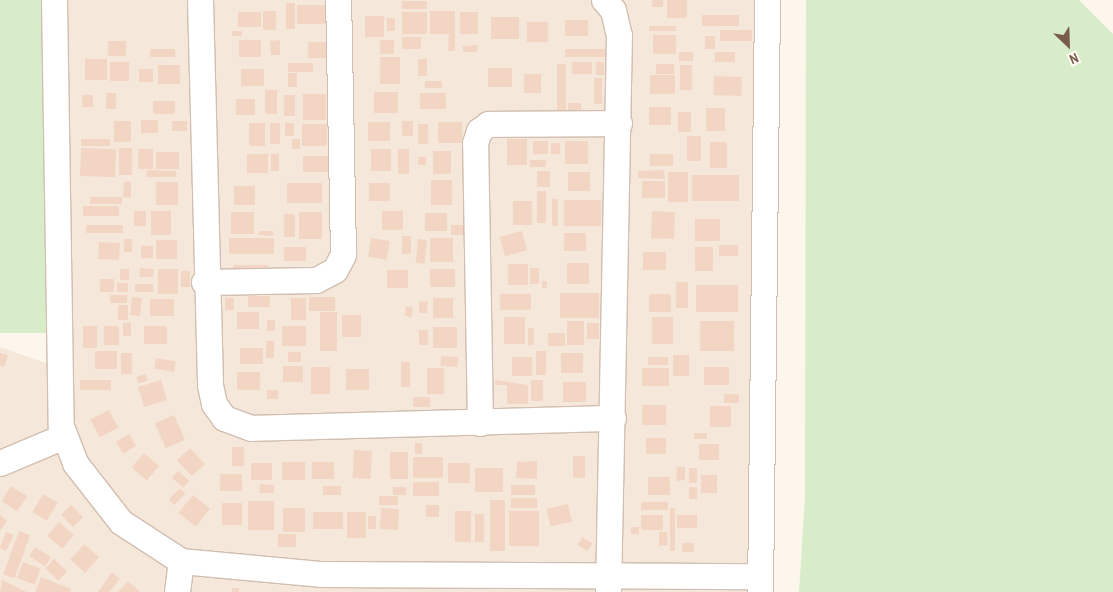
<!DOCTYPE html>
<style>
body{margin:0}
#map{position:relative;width:1113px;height:592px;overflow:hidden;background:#fdf6ec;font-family:"Archivo Narrow",sans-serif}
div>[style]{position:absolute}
.residential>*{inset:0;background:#f5e8da}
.green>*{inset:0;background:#d8ecc9;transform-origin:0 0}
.building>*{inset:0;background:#f3d5c3;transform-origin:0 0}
.roads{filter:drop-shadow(1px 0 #d1beb0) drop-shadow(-1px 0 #d1beb0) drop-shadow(0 1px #d1beb0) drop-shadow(0 -1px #d1beb0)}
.minor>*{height:25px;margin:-12.5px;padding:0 12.5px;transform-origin:12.5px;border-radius:12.5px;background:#fff}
span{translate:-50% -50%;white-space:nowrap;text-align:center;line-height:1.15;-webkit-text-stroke:4px #fffaf3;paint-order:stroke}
.north{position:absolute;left:1043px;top:20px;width:50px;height:50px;-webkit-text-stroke:4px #fffaf3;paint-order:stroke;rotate:156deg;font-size:14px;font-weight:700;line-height:20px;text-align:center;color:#7a5c4d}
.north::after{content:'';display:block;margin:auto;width:18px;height:22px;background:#7a5c4d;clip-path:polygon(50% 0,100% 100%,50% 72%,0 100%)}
</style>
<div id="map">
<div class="residential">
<i style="clip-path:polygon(60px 0,765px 0,751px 592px,0 592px,0 347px,60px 368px)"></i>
</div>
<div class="green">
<i style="left:0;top:0;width:50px;height:333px"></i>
<i style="clip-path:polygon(806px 0,1079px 0,1113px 34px,1113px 592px,799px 592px,805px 498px)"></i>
</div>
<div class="building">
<i style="left:652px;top:0;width:11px;height:7px"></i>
<i style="left:667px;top:0;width:20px;height:18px"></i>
<i style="left:402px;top:1px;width:25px;height:8px"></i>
<i style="left:286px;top:3px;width:9px;height:26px"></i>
<i style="left:297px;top:5px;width:38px;height:19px"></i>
<i style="left:263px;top:11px;width:13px;height:19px"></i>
<i style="clip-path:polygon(430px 11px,455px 11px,455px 51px,448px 51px,449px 34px,430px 34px)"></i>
<i style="left:238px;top:12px;width:23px;height:15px"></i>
<i style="left:402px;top:12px;width:25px;height:22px"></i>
<i style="left:460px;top:12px;width:18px;height:22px"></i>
<i style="left:702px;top:15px;width:37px;height:11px"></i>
<i style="left:365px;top:16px;width:19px;height:21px"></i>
<i style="left:491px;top:17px;width:28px;height:22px"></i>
<i style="left:387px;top:18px;width:8px;height:13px"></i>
<i style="left:565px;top:20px;width:23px;height:16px"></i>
<i style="left:527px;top:22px;width:21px;height:20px"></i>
<i style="left:649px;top:26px;width:27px;height:5px"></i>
<i style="left:720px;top:30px;width:32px;height:11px"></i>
<i style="left:232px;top:31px;width:10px;height:5px"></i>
<i style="left:653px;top:35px;width:23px;height:19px"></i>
<i style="left:705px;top:36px;width:10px;height:13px"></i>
<i style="left:402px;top:37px;width:19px;height:12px"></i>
<i style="left:239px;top:40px;width:22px;height:17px"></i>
<i style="clip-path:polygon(280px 40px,280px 55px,271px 55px,270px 41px)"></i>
<i style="left:380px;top:40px;width:14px;height:14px"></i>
<i style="left:108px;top:41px;width:18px;height:15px"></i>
<i style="left:308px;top:42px;width:22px;height:16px"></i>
<i style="clip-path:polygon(478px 45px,477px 52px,463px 52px,463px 46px)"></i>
<i style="left:150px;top:49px;width:25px;height:8px"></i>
<i style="left:565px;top:49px;width:40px;height:8px"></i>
<i style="left:679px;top:52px;width:14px;height:9px"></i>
<i style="left:715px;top:52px;width:20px;height:10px"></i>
<i style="left:380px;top:57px;width:20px;height:27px"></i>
<i style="left:85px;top:59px;width:22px;height:21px"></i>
<i style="left:418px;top:59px;width:9px;height:17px"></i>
<i style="left:110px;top:62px;width:19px;height:19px"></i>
<i style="left:572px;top:62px;width:20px;height:12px"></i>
<i style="left:596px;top:62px;width:8px;height:13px"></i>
<i style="left:288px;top:63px;width:25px;height:9px"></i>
<i style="left:557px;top:64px;width:9px;height:48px"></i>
<i style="left:656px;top:64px;width:18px;height:10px"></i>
<i style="left:158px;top:65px;width:22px;height:19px"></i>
<i style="left:680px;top:65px;width:12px;height:25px"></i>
<i style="left:488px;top:68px;width:24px;height:19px"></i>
<i style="left:139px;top:69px;width:14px;height:13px"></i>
<i style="left:241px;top:69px;width:23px;height:17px"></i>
<i style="left:288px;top:73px;width:9px;height:14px"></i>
<i style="left:524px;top:74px;width:17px;height:19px"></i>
<i style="left:650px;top:75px;width:25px;height:19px"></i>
<i style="left:714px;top:76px;width:28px;height:19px;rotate:2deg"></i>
<i style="left:594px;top:78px;width:8px;height:26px"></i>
<i style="left:425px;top:81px;width:17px;height:7px"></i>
<i style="left:265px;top:90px;width:12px;height:24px"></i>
<i style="left:374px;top:92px;width:24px;height:21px"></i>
<i style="left:116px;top:93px;width:16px;height:10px;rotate:90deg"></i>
<i style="left:420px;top:93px;width:26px;height:16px"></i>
<i style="left:303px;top:94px;width:23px;height:26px"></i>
<i style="left:82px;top:95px;width:11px;height:12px"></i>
<i style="left:284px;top:95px;width:11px;height:21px"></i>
<i style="left:236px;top:99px;width:19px;height:16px"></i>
<i style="left:153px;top:101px;width:22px;height:13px"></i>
<i style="left:568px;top:103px;width:13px;height:8px"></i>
<i style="left:649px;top:107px;width:22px;height:18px"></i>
<i style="left:706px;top:108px;width:19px;height:23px"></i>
<i style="left:678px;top:112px;width:13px;height:20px"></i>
<i style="left:141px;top:120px;width:17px;height:13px"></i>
<i style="left:114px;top:121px;width:17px;height:21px"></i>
<i style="left:172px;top:121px;width:15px;height:10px"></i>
<i style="left:402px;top:121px;width:11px;height:15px"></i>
<i style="left:368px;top:122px;width:22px;height:19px"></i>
<i style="left:438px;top:122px;width:24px;height:21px"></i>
<i style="left:249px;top:123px;width:16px;height:23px"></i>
<i style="left:270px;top:123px;width:10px;height:21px"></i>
<i style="left:285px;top:123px;width:9px;height:13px"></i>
<i style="left:302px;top:124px;width:25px;height:22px"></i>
<i style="left:418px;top:124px;width:10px;height:20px"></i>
<i style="left:687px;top:136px;width:14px;height:25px"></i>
<i style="left:81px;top:139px;width:29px;height:7px"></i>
<i style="left:292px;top:139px;width:8px;height:10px"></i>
<i style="left:507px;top:139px;width:20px;height:26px"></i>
<i style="left:533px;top:141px;width:15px;height:13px"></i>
<i style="left:565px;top:141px;width:23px;height:23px"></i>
<i style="left:710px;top:142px;width:17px;height:26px"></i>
<i style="left:551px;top:143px;width:9px;height:11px"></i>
<i style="left:81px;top:148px;width:35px;height:28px;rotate:2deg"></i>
<i style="left:119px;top:148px;width:13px;height:27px"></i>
<i style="left:138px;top:149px;width:15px;height:20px"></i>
<i style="left:371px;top:149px;width:20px;height:22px"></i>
<i style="left:409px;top:149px;width:25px;height:11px;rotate:90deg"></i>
<i style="left:433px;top:151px;width:18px;height:23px"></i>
<i style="left:156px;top:152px;width:23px;height:17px"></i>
<i style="left:247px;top:154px;width:21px;height:19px"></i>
<i style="left:271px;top:154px;width:8px;height:17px"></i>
<i style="left:650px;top:154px;width:23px;height:12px"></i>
<i style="left:303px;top:156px;width:25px;height:16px"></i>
<i style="left:418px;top:157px;width:8px;height:8px"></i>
<i style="left:530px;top:160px;width:16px;height:7px"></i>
<i style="clip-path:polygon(147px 170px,176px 171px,176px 177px,146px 177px)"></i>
<i style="clip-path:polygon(664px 170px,665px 179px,638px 178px,638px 171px)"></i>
<i style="left:537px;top:171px;width:13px;height:16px"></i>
<i style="left:568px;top:172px;width:22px;height:19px"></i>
<i style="left:668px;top:172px;width:20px;height:30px"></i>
<i style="left:692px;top:175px;width:47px;height:26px"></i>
<i style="left:431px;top:180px;width:21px;height:25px"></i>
<i style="left:642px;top:181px;width:23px;height:17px"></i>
<i style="clip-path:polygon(124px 182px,131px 182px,131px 198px,123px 197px)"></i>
<i style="left:156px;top:182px;width:22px;height:23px"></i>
<i style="left:287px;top:183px;width:35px;height:20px"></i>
<i style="left:369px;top:183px;width:21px;height:18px"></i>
<i style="left:234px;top:186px;width:21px;height:19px"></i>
<i style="left:537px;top:191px;width:9px;height:32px"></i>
<i style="left:90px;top:197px;width:32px;height:7px"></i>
<i style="left:558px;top:199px;width:27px;height:6px;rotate:90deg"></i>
<i style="left:564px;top:200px;width:37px;height:26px"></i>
<i style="left:513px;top:201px;width:19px;height:24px"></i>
<i style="left:83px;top:206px;width:36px;height:10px"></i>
<i style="left:134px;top:211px;width:12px;height:15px"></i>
<i style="left:151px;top:211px;width:20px;height:24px"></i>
<i style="left:382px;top:211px;width:21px;height:19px"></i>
<i style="left:231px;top:212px;width:23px;height:22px"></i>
<i style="left:299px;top:212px;width:23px;height:27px"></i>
<i style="left:675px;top:212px;width:27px;height:23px;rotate:92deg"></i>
<i style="left:425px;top:213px;width:22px;height:18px"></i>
<i style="left:284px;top:214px;width:11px;height:23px"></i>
<i style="left:695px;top:219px;width:25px;height:22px"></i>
<i style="left:86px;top:225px;width:37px;height:8px"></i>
<i style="left:451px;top:225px;width:16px;height:10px"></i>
<i style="clip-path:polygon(259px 231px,273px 231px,273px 236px,259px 235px)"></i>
<i style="left:522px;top:231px;width:20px;height:23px;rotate:75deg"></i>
<i style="left:564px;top:233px;width:22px;height:18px"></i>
<i style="left:402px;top:236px;width:9px;height:18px"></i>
<i style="left:229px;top:238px;width:45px;height:16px"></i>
<i style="left:371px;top:238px;width:19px;height:19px;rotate:9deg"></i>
<i style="left:430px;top:238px;width:23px;height:24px"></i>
<i style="left:132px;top:239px;width:13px;height:8px;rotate:90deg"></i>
<i style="left:418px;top:239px;width:9px;height:24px;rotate:6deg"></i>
<i style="left:156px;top:240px;width:21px;height:19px"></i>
<i style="left:99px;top:242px;width:21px;height:17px;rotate:3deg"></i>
<i style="left:719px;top:245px;width:19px;height:11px"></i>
<i style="left:141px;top:246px;width:12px;height:12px"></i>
<i style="left:284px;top:247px;width:22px;height:14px"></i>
<i style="left:695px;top:247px;width:18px;height:24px"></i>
<i style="left:643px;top:252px;width:23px;height:18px"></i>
<i style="left:567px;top:263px;width:22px;height:21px"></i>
<i style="left:508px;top:264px;width:20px;height:21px"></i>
<i style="left:233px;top:265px;width:35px;height:10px"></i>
<i style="clip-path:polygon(140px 268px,154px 269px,153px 277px,139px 277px)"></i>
<i style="left:530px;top:268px;width:9px;height:16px"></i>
<i style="left:120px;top:269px;width:9px;height:11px"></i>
<i style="left:158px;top:269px;width:20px;height:25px"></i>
<i style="left:430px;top:269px;width:25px;height:18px"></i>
<i style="left:387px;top:270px;width:21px;height:18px"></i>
<i style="left:181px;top:271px;width:9px;height:16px"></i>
<i style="left:100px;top:279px;width:14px;height:13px"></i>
<i style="left:542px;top:281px;width:5px;height:7px"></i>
<i style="left:676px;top:282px;width:12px;height:26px"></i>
<i style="left:117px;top:283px;width:11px;height:9px"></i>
<i style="left:135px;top:284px;width:18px;height:8px"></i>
<i style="left:696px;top:285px;width:42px;height:27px"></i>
<i style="left:560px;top:293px;width:39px;height:25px"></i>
<i style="left:500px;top:294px;width:31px;height:16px"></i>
<i style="left:649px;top:294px;width:22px;height:18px"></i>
<i style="left:110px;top:295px;width:17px;height:8px"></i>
<i style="left:248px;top:296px;width:22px;height:11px"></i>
<i style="left:132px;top:297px;width:10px;height:18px;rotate:6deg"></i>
<i style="left:309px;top:297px;width:26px;height:14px"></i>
<i style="left:234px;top:298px;width:12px;height:9px;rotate:90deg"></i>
<i style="left:291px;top:298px;width:15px;height:22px"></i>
<i style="left:433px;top:298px;width:20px;height:20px"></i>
<i style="left:150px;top:299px;width:24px;height:17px"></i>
<i style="clip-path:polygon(428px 301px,427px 313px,419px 313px,419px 302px)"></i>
<i style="left:118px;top:305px;width:10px;height:15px"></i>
<i style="left:406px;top:306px;width:7px;height:10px;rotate:8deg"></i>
<i style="left:237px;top:312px;width:22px;height:17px"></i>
<i style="left:320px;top:312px;width:17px;height:39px"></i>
<i style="left:342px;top:315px;width:19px;height:22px"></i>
<i style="left:504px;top:317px;width:21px;height:27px"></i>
<i style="left:652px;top:317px;width:21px;height:27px"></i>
<i style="left:275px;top:320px;width:11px;height:8px;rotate:90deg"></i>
<i style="left:567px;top:321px;width:17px;height:24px"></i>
<i style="left:700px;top:321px;width:34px;height:30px"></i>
<i style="left:123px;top:323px;width:8px;height:13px"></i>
<i style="left:587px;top:323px;width:12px;height:16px"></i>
<i style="left:83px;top:326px;width:14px;height:22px"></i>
<i style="left:104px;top:326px;width:15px;height:19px"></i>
<i style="left:144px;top:326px;width:23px;height:18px"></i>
<i style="left:282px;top:326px;width:24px;height:20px"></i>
<i style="left:433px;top:327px;width:24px;height:21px"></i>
<i style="left:534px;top:328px;width:17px;height:6px;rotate:90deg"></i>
<i style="left:419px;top:330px;width:9px;height:15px"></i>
<i style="left:565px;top:333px;width:13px;height:17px;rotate:90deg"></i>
<i style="left:266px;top:341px;width:8px;height:17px"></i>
<i style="left:240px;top:348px;width:23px;height:16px"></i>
<i style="left:95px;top:351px;width:22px;height:18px"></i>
<i style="left:536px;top:351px;width:10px;height:24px"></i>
<i style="left:288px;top:352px;width:13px;height:10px"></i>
<i style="clip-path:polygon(0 353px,8px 355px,4px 367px,0 365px)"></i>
<i style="left:121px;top:353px;width:11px;height:21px"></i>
<i style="left:561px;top:353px;width:22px;height:20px"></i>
<i style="left:673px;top:355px;width:16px;height:21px"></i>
<i style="left:441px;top:356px;width:17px;height:10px;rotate:3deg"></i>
<i style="left:512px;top:357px;width:20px;height:19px"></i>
<i style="left:648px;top:357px;width:20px;height:8px"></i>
<i style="left:156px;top:358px;width:20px;height:11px;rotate:9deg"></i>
<i style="left:401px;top:362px;width:9px;height:25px"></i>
<i style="left:283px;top:366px;width:20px;height:16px"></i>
<i style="left:311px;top:367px;width:19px;height:27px"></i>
<i style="left:704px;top:367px;width:25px;height:18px"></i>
<i style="left:427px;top:368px;width:17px;height:26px"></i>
<i style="left:642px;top:368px;width:27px;height:18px"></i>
<i style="left:346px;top:369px;width:23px;height:21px"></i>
<i style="left:237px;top:372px;width:23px;height:18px"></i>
<i style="left:146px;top:374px;width:7px;height:10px;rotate:74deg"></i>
<i style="left:80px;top:380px;width:31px;height:10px"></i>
<i style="left:161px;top:380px;width:21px;height:24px;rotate:73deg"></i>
<i style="clip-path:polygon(495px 380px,528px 385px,528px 404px,507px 404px,507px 385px,495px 385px)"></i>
<i style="left:531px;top:380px;width:12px;height:21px"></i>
<i style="left:563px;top:382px;width:23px;height:20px"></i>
<i style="left:267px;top:390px;width:11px;height:9px"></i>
<i style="left:724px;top:394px;width:15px;height:9px"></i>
<i style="left:413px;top:397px;width:17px;height:10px"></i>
<i style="left:642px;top:405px;width:24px;height:20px"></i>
<i style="left:710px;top:406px;width:21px;height:21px"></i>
<i style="left:109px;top:410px;width:20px;height:21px;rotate:63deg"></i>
<i style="left:174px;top:415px;width:27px;height:21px;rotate:66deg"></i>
<i style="left:694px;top:433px;width:13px;height:6px"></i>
<i style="left:129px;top:434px;width:14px;height:15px;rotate:60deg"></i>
<i style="left:646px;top:438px;width:20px;height:16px"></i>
<i style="left:415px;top:443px;width:7px;height:11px"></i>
<i style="left:699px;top:444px;width:20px;height:16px"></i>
<i style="left:232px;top:447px;width:12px;height:19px"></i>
<i style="left:190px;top:448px;width:22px;height:18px;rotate:47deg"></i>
<i style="left:354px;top:450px;width:18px;height:28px;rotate:3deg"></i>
<i style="left:390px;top:452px;width:18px;height:27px"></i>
<i style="left:144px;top:453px;width:20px;height:19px;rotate:41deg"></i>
<i style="left:573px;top:456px;width:12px;height:22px"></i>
<i style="left:413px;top:457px;width:30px;height:21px"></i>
<i style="clip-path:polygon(537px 461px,537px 479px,516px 478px,517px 462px)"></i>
<i style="left:282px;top:462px;width:23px;height:18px"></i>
<i style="left:312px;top:462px;width:22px;height:17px"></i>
<i style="left:251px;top:463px;width:21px;height:17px"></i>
<i style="left:448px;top:463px;width:22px;height:20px"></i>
<i style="clip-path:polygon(677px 467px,685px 467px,685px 480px,676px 481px)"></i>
<i style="left:475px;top:468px;width:28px;height:24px"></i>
<i style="left:689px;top:468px;width:8px;height:15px"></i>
<i style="left:178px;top:471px;width:15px;height:9px;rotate:42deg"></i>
<i style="left:220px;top:474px;width:22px;height:17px"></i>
<i style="left:701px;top:475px;width:16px;height:18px"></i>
<i style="left:648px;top:477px;width:22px;height:18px"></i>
<i style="left:439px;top:482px;width:14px;height:26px;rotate:90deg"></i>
<i style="clip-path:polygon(260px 484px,274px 485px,274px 493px,259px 493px)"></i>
<i style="left:511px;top:485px;width:24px;height:10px"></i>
<i style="left:11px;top:486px;width:19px;height:18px;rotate:32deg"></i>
<i style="left:323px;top:486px;width:18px;height:9px"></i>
<i style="left:393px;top:487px;width:13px;height:8px"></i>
<i style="left:689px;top:487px;width:8px;height:12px"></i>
<i style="left:180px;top:488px;width:8px;height:16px;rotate:45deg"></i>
<i style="left:43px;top:494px;width:17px;height:21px;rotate:31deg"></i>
<i style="left:193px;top:495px;width:22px;height:23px;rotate:39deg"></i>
<i style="left:379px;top:496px;width:19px;height:9px"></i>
<i style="left:511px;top:498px;width:26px;height:10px"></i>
<i style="left:490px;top:500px;width:15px;height:51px"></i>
<i style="left:248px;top:501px;width:26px;height:29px"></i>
<i style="left:641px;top:502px;width:27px;height:8px"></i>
<i style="left:222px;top:503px;width:20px;height:22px"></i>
<i style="left:568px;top:504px;width:18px;height:22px;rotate:77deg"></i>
<i style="left:71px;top:505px;width:17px;height:14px;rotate:45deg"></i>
<i style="left:426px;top:505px;width:13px;height:12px"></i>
<i style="left:283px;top:508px;width:22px;height:24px"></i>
<i style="left:381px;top:508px;width:18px;height:21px;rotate:3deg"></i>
<i style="left:670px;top:508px;width:5px;height:43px"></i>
<i style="left:455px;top:511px;width:16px;height:31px"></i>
<i style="left:509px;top:511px;width:30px;height:35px"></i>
<i style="left:313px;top:512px;width:30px;height:17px"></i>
<i style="left:347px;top:512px;width:19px;height:26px"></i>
<i style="left:475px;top:514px;width:9px;height:28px"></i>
<i style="clip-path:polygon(0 515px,7px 521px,0 531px)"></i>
<i style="left:641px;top:515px;width:22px;height:15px"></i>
<i style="left:677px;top:515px;width:20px;height:13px"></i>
<i style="left:368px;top:516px;width:8px;height:13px"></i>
<i style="left:59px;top:522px;width:20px;height:18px;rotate:41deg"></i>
<i style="left:631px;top:527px;width:8px;height:7px"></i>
<i style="left:19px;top:531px;width:12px;height:46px;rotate:20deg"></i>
<i style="clip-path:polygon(6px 532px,14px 535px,6px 551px,0 548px)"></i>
<i style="clip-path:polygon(659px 532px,667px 532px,668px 545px,659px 546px)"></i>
<i style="left:278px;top:534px;width:18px;height:13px"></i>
<i style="left:582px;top:537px;width:12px;height:9px;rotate:31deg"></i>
<i style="left:682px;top:543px;width:12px;height:9px"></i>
<i style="left:84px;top:544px;width:20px;height:21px;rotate:41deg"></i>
<i style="left:35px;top:547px;width:19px;height:11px;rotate:32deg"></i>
<i style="left:54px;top:559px;width:18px;height:13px;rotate:43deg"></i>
<i style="left:23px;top:562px;width:19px;height:17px;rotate:21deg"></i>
<i style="clip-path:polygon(112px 572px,120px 579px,109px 592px,98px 592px)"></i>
<i style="clip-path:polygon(41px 577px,71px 589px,70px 592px,35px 592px)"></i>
<i style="clip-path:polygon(2px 580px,27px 592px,0 592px)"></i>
<i style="clip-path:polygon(128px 581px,140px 592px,118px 592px)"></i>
<i style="left:232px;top:588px;width:7px;height:4px"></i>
</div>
<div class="roads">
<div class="minor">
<i style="left:54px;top:0;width:426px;rotate:89.1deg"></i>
<i style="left:61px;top:426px;width:40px;rotate:69deg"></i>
<i style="left:75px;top:463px;width:75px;rotate:52.1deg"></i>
<i style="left:121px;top:522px;width:72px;rotate:33deg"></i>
<i style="left:181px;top:561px;width:142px;rotate:5.3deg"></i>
<i style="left:322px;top:574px;width:438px;rotate:0.3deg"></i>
<i style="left:200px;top:0;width:385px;rotate:88.5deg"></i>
<i style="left:210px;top:385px;width:19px;rotate:78deg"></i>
<i style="left:214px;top:404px;width:17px;rotate:54deg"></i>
<i style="left:224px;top:418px;width:29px;rotate:20deg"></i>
<i style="left:251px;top:428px;width:362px;rotate:-1.6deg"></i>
<i style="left:604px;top:0;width:13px;rotate:48deg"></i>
<i style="left:613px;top:10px;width:26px;rotate:77deg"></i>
<i style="left:619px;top:35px;width:557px;rotate:91.13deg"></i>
<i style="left:204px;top:282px;width:112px;rotate:-1deg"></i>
<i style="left:316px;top:280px;width:21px;rotate:-28deg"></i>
<i style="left:335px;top:270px;width:18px;rotate:-63deg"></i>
<i style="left:343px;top:254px;width:254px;rotate:-91.1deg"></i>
<i style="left:480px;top:423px;width:280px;rotate:-91deg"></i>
<i style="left:475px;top:143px;width:13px;rotate:-72deg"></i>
<i style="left:479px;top:131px;width:11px;rotate:-38deg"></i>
<i style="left:488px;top:124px;width:131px;rotate:-0.4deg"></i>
<i style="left:0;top:463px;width:67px;rotate:-22.8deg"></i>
<i style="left:177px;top:592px;width:31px;rotate:-83deg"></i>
<i style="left:760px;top:592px;width:592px;rotate:-89.32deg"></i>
</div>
</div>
<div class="north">N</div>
</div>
